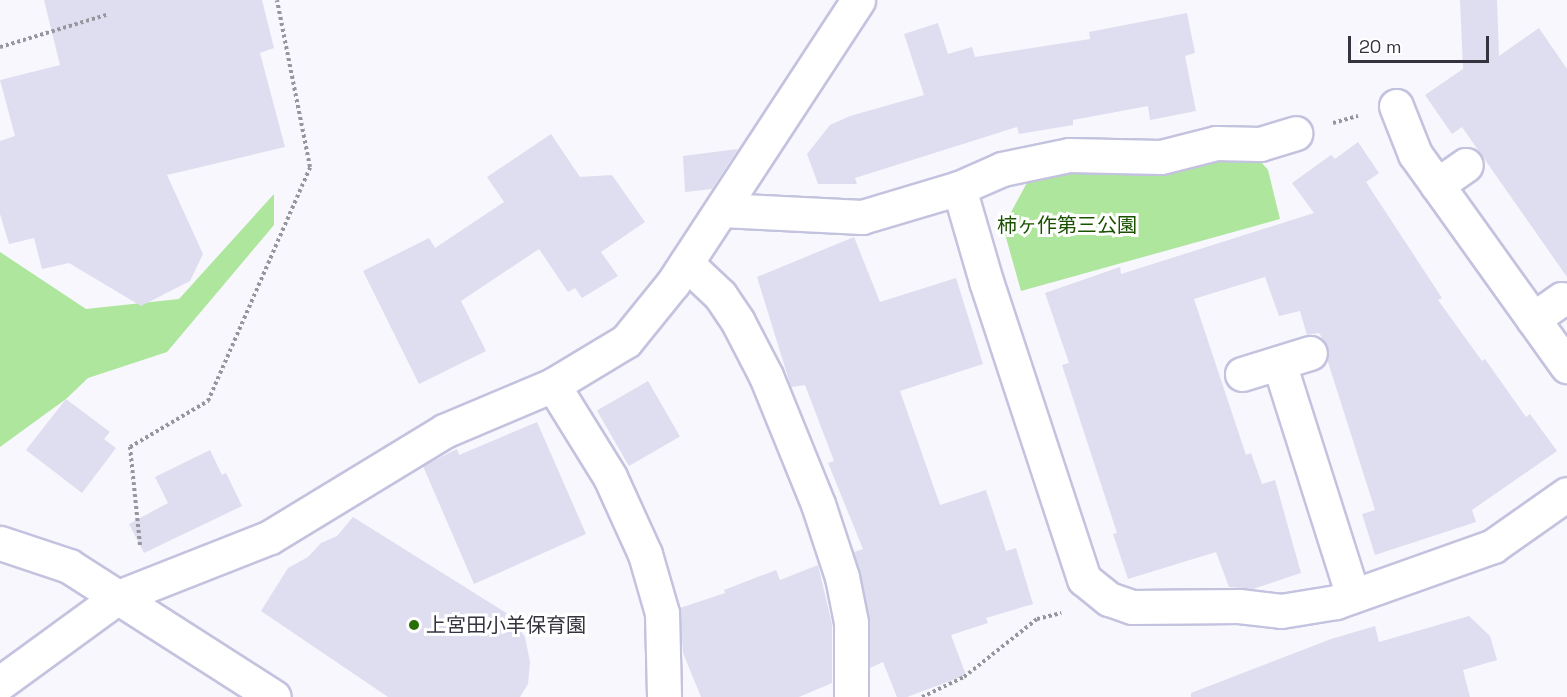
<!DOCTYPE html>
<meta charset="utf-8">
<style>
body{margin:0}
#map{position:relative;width:1567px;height:697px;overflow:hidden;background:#f7f7fd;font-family:"Space Grotesk","Noto Sans JP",sans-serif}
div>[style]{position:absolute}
.green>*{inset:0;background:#ade69c}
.building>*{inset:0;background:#dedef0;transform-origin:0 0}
.path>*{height:4px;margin-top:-2px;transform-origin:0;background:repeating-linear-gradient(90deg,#96969e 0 3px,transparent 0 6px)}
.roads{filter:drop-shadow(2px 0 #c4c3df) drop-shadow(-2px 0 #c4c3df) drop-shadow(0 2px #c4c3df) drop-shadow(0 -2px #c4c3df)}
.minor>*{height:33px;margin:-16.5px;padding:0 16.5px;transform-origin:16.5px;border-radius:16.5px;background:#fff}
.dots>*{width:16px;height:16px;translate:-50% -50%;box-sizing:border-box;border:3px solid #fff;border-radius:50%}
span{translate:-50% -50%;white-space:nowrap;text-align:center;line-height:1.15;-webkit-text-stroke:6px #fff;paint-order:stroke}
.park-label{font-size:20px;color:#1a5200}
.poi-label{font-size:20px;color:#34333e}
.left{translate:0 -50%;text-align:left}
.scale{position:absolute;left:1348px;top:36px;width:141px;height:27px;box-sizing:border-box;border:3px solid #34333e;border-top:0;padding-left:8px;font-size:18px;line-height:21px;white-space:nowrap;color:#34333e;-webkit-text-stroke:4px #fff;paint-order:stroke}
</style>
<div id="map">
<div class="green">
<i style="clip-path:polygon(1256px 156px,1268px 170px,1280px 219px,1021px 291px,1003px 227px,1029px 179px,1069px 171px,1158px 175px,1226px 157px)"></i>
<i style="clip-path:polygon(274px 194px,274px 225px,167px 352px,88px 378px,66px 399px,0 447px,0 252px,86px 309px,179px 299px)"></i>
</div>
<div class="building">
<i style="clip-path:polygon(44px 0,262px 0,274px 48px,260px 53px,285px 147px,167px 175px,203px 254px,190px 281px,141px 306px,69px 263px,42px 269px,34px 238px,9px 244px,0 214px,0 141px,15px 136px,0 80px,60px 65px)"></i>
<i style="clip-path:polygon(1460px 0,1497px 0,1499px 56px,1539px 28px,1567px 69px,1567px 277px,1462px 127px,1452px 134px,1425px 95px,1463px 69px)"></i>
<i style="clip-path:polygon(1187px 13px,1195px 53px,1185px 56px,1196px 111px,1150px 120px,1148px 106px,1073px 120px,1073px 125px,1019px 134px,1017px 127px,855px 178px,857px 184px,818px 184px,807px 154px,830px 125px,850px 116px,924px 95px,904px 34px,938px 23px,948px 54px,972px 47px,975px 57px,1090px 39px,1089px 32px)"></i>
<i style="clip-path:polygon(551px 134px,580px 177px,612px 175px,645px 222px,601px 252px,618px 276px,582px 298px,575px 288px,568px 292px,539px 249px,461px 301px,486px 351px,419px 384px,363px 271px,429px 238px,435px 248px,504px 202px,487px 177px)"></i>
<i style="clip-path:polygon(1358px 142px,1379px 173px,1366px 182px,1442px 298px,1438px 300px,1482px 361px,1485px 359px,1526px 417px,1530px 414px,1557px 451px,1472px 510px,1476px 522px,1375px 555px,1362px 514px,1375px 510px,1327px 359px,1328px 347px,1319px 333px,1307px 335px,1300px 311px,1279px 316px,1265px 277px,1194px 299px,1246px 455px,1251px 453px,1262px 484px,1275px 480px,1301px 573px,1253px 589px,1229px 587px,1216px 552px,1128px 579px,1113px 534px,1117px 533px,1062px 365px,1069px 363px,1045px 293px,1120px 267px,1121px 274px,1314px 213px,1292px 183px,1331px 155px,1335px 159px)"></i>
<i style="clip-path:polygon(738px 149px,712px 189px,685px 192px,683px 156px)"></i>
<i style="clip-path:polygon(854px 237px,880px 302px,956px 278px,983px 364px,900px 391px,940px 505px,986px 490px,1006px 551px,1016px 548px,1033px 604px,986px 618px,988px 623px,951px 635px,966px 675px,907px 697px,897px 697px,883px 662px,870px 668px,869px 619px,854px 552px,863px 549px,828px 463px,834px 461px,805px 385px,791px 387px,757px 277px)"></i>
<i style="left:648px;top:381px;width:64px;height:59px;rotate:60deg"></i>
<i style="clip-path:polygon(66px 399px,110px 432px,104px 439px,116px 448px,82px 493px,26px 450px)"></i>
<i style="clip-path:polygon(537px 422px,586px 534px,474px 584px,423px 466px,457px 449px,459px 455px)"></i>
<i style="clip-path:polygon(210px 450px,222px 475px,226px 473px,242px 506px,144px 553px,129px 524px,168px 503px,155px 477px)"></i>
<i style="clip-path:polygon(353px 517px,511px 616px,525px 637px,530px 662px,528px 684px,520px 697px,388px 697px,261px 611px,288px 568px,308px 557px,321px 543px,337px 536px)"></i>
<i style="clip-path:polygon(818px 565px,832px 624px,832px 683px,799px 697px,701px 697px,683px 653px,680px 608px,725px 593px,724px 590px,776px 570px,780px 580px)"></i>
<i style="clip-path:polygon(1469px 616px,1490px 636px,1497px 660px,1463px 670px,1470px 697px,1191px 697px,1191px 693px,1331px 639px,1375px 626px,1379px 642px)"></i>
</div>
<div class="path">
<i style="left:0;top:47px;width:111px;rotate:-16.8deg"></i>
<i style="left:1333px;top:123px;width:26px;rotate:-16deg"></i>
<i style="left:140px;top:545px;width:99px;rotate:-95.8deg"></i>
<i style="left:130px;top:447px;width:91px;rotate:-30.5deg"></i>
<i style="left:208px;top:401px;width:255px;rotate:-66.4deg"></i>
<i style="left:310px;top:167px;width:170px;rotate:-101.2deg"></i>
<i style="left:922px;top:697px;width:47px;rotate:-25.5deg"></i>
<i style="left:964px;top:677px;width:93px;rotate:-38.5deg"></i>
<i style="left:1037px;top:619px;width:25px;rotate:-14deg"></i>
</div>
<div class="roads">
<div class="minor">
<i style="left:1396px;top:106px;width:52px;rotate:68.4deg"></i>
<i style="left:1415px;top:154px;width:261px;rotate:54.4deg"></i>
<i style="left:1437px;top:185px;width:35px;rotate:-35deg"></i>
<i style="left:959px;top:188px;width:97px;rotate:73.8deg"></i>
<i style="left:986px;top:281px;width:314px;rotate:71.8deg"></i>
<i style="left:1084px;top:579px;width:32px;rotate:39deg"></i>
<i style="left:1109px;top:599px;width:24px;rotate:19deg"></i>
<i style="left:1132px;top:607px;width:107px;rotate:-0.5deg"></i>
<i style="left:1239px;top:606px;width:42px;rotate:6.8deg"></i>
<i style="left:1281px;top:611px;width:56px;rotate:-9.3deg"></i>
<i style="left:1336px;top:602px;width:167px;rotate:-19.6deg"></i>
<i style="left:1493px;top:546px;width:90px;rotate:-35.1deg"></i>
<i style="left:722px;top:210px;width:140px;rotate:2.9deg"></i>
<i style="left:862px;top:217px;width:101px;rotate:-16.6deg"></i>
<i style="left:959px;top:188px;width:47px;rotate:-23.8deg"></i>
<i style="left:1002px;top:169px;width:68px;rotate:-11.8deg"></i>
<i style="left:1069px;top:155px;width:92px;rotate:1.2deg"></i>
<i style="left:1161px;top:157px;width:57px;rotate:-14.3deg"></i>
<i style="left:1216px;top:143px;width:44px;rotate:1.3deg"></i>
<i style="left:1260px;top:144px;width:37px;rotate:-17deg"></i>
<i style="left:686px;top:263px;width:47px;rotate:43.3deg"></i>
<i style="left:720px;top:295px;width:32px;rotate:56deg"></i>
<i style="left:738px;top:322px;width:61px;rotate:62.6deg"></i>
<i style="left:766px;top:376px;width:138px;rotate:67.9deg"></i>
<i style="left:818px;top:504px;width:77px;rotate:71.8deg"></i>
<i style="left:842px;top:577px;width:46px;rotate:78.7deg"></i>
<i style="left:851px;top:622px;width:75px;rotate:90deg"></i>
<i style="left:1533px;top:319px;width:35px;rotate:-35deg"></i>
<i style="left:1279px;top:363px;width:244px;rotate:72.4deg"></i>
<i style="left:1242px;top:374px;width:71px;rotate:-17.2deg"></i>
<i style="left:553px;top:385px;width:108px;rotate:58.2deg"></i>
<i style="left:610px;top:477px;width:85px;rotate:65.6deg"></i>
<i style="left:645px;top:554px;width:61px;rotate:73.9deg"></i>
<i style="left:662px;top:613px;width:84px;rotate:88.6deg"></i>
<i style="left:0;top:543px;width:73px;rotate:18.4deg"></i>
<i style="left:69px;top:566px;width:243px;rotate:32.6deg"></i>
<i style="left:0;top:683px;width:146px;rotate:-36.1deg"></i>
<i style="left:118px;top:597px;width:163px;rotate:-21.5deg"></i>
<i style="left:270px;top:537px;width:204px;rotate:-31.3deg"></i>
<i style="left:444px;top:431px;width:118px;rotate:-22.9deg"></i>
<i style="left:553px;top:385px;width:85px;rotate:-31.1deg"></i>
<i style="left:626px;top:341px;width:75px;rotate:-51deg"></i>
<i style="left:673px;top:283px;width:338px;rotate:-56.8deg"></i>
</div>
</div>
<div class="dots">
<i style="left:414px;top:625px;background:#296d07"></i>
</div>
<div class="park-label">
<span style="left:1067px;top:225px">柿ヶ作第三公園</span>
</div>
<div class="poi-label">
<span class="left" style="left:426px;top:625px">上宮田小羊保育園</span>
</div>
<div class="scale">20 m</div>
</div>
